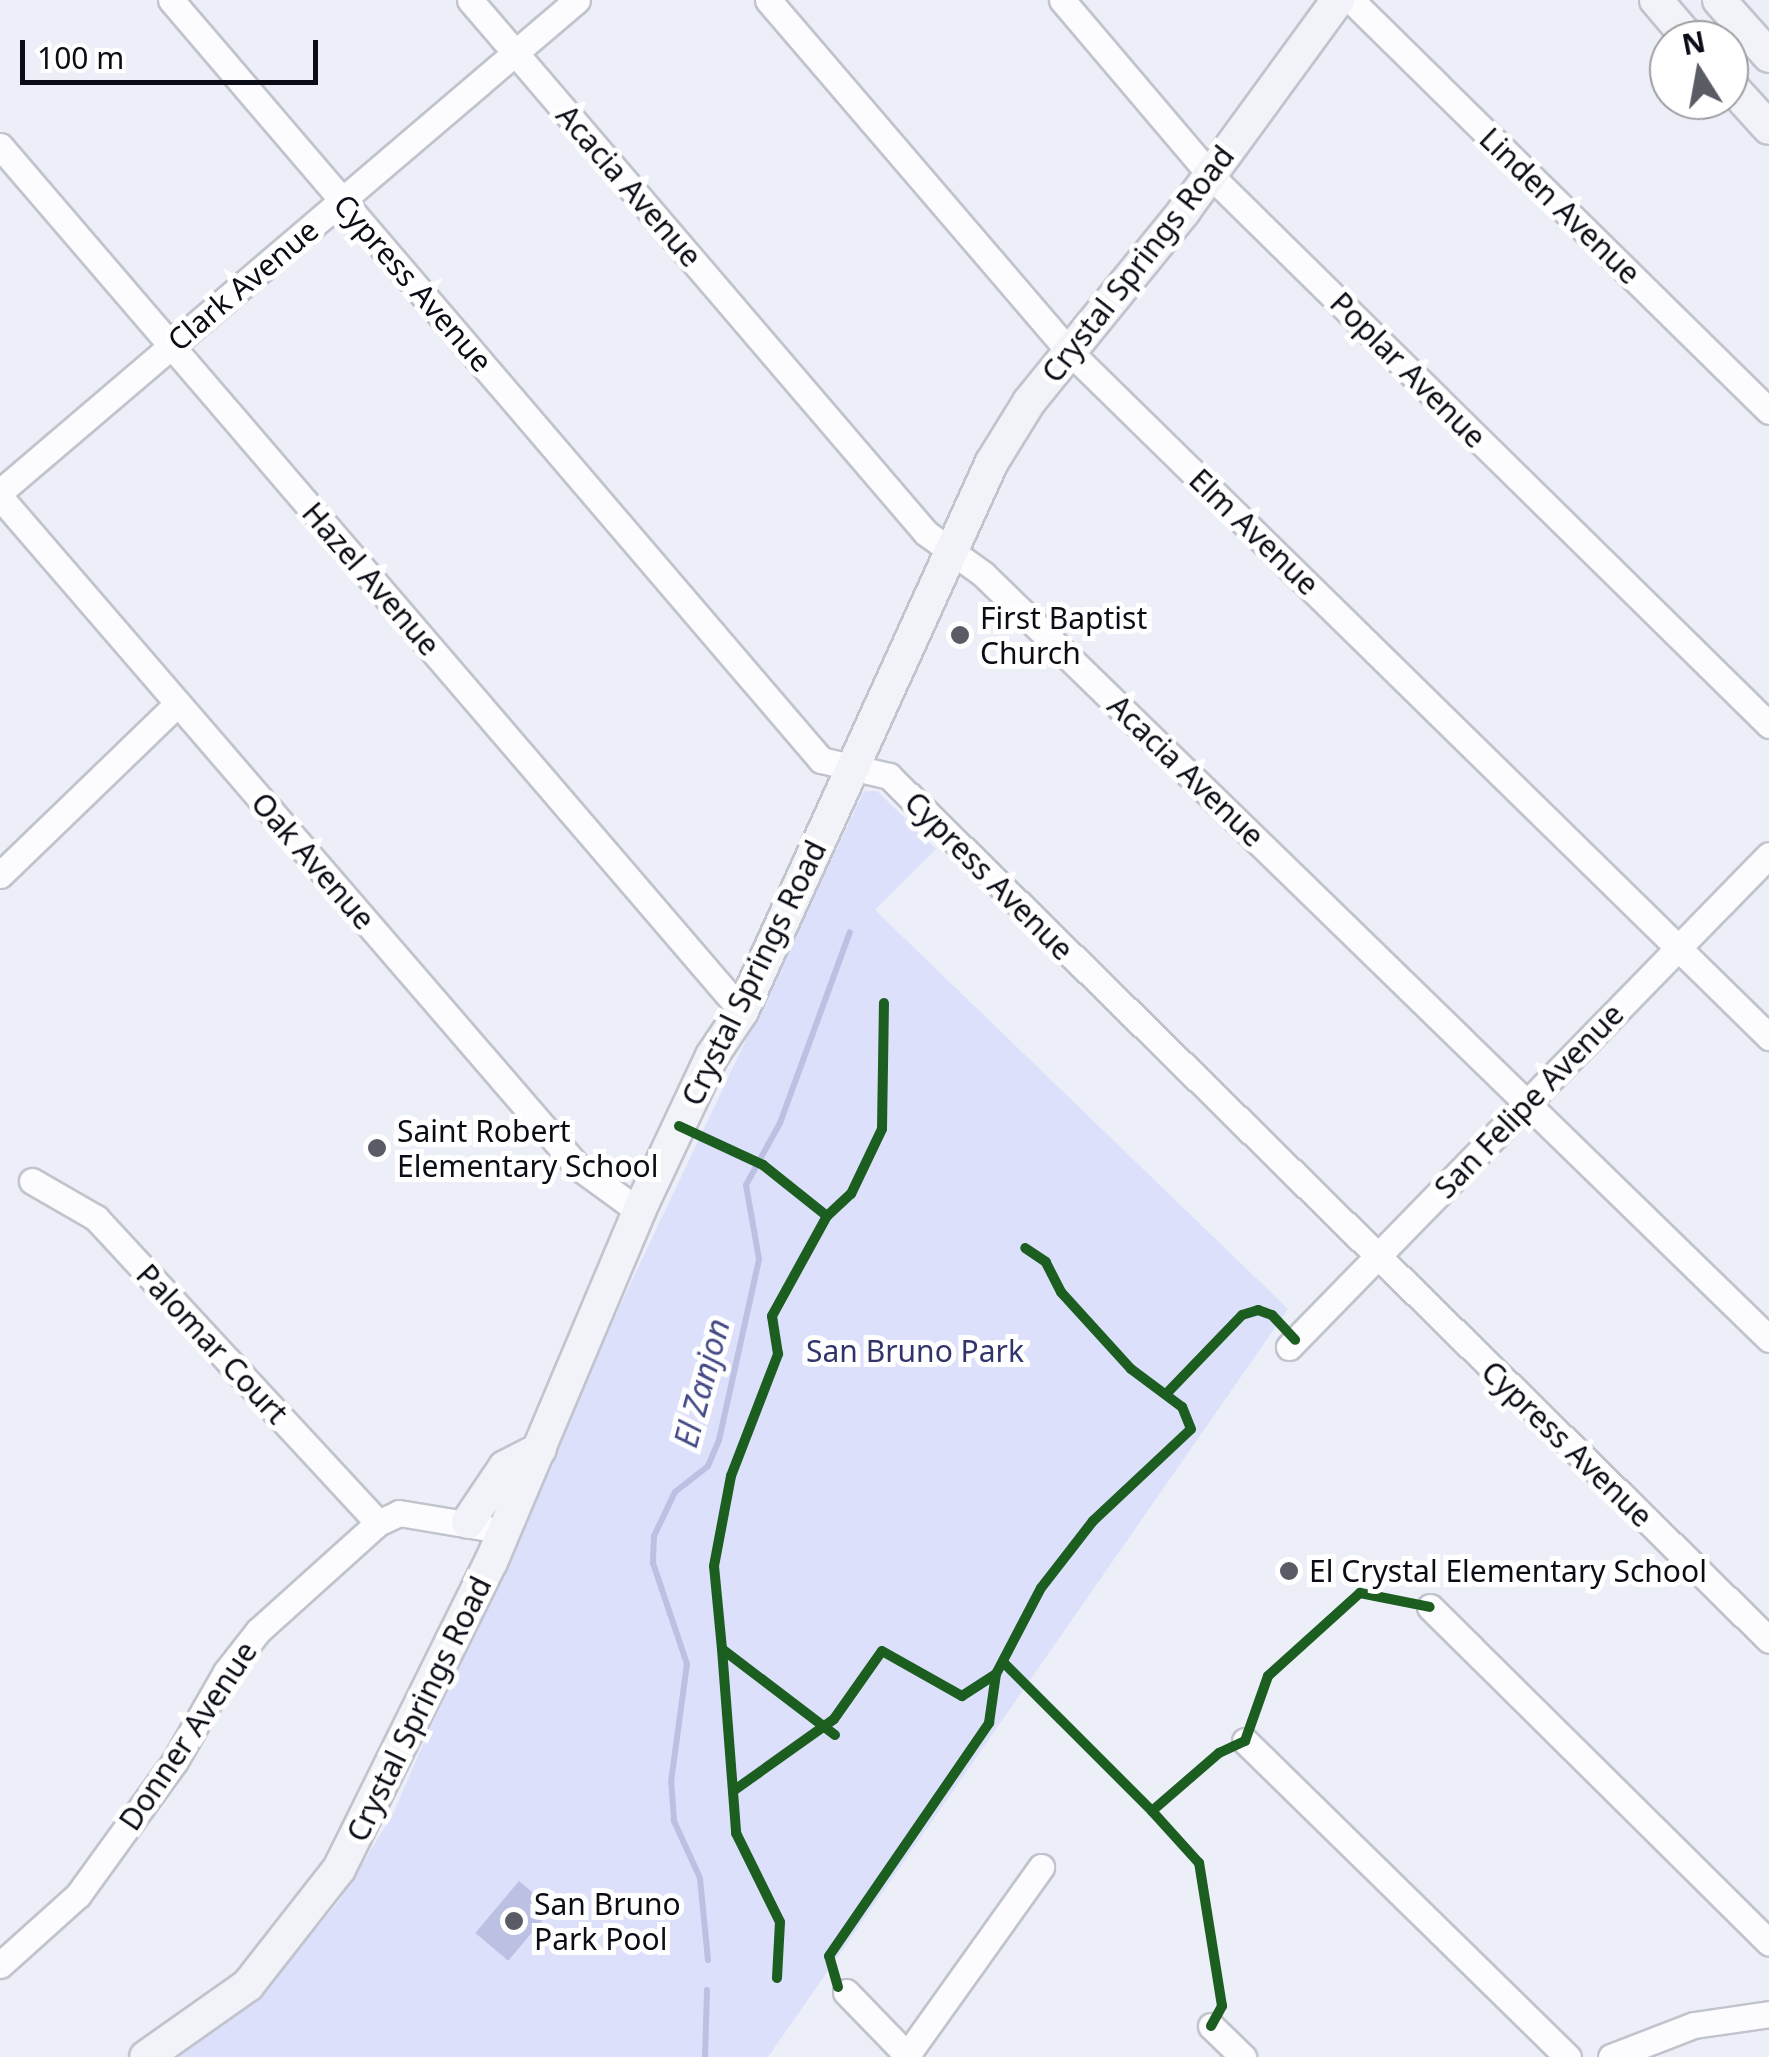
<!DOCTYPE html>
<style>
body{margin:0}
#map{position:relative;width:1769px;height:2057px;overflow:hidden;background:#eceef8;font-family:"Noto Sans",sans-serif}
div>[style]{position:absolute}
.green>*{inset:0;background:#dce0fb}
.water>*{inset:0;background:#bcc1e4;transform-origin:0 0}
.stream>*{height:6px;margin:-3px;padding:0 3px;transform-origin:3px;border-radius:3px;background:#bcc1e4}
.roads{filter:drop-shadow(2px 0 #c1c3cd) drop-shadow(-2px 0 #c1c3cd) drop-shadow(0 2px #c1c3cd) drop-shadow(0 -2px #c1c3cd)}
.minor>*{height:25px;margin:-12.5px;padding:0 12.5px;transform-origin:12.5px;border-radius:12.5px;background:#fcfcfe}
.major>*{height:32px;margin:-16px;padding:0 16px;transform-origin:16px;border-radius:16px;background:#f2f3f8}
.cycleway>*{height:10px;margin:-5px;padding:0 5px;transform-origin:5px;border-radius:5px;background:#1b5e20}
.dots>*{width:28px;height:28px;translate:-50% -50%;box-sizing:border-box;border:5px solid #fff;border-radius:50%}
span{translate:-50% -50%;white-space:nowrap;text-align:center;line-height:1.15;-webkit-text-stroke:10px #fff;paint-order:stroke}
.street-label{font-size:30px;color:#0a0c16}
.poi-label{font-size:30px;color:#0a0c16}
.left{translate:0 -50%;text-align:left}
.park-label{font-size:30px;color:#31356c}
.water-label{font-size:32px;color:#454b85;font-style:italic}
.north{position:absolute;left:1649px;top:20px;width:100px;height:100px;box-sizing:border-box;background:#fff;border:2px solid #9d9ea2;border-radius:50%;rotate:349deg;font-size:28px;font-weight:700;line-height:40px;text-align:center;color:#0a0c16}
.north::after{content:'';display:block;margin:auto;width:35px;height:45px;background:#595b65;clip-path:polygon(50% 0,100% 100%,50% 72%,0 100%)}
.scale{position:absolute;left:20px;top:40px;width:298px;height:45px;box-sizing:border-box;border:5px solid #0a0c16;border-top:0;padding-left:12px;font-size:30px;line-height:35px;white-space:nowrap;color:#0a0c16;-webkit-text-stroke:8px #fff;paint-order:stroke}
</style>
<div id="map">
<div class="green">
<i style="clip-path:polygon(864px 791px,877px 791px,936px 849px,875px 910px,1288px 1309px,768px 2057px,159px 2057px,266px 1990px,339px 1901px,393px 1814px,536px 1483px)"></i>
</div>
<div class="water">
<i style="left:519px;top:1881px;width:43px;height:68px;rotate:40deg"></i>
</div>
<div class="stream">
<i style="left:708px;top:1960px;width:82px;rotate:-95.6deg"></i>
<i style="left:700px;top:1878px;width:63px;rotate:-114.5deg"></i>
<i style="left:674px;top:1821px;width:39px;rotate:-94deg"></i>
<i style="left:671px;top:1782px;width:119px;rotate:-82.3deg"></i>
<i style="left:687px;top:1664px;width:107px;rotate:-108.6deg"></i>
<i style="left:653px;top:1563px;width:27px;rotate:-88deg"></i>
<i style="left:654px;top:1536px;width:49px;rotate:-64.5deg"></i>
<i style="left:675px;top:1492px;width:42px;rotate:-38.2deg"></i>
<i style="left:708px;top:1466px;width:28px;rotate:-67deg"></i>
<i style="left:719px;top:1440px;width:185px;rotate:-77.5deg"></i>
<i style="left:759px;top:1259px;width:75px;rotate:-100deg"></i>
<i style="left:746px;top:1185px;width:71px;rotate:-61.3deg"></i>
<i style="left:780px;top:1123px;width:203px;rotate:-69.9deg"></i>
<i style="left:705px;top:2057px;width:67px;rotate:-88.3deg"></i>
</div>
<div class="roads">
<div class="minor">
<i style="left:171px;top:0;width:1000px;rotate:49.46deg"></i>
<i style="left:821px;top:760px;width:70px;rotate:13.2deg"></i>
<i style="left:889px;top:776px;width:1233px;rotate:44.47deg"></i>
<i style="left:470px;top:0;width:701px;rotate:49.45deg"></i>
<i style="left:926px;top:533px;width:70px;rotate:35.7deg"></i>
<i style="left:983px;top:574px;width:1097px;rotate:44.22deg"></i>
<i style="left:768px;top:0;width:464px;rotate:49.4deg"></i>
<i style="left:1070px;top:352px;width:979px;rotate:44.42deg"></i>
<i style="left:1062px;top:0;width:231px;rotate:49.7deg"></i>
<i style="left:1211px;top:176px;width:783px;rotate:44.53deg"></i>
<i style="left:1351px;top:0;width:586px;rotate:44.52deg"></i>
<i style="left:0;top:146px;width:1140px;rotate:49.38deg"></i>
<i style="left:0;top:492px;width:758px;rotate:-40.45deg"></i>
<i style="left:0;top:497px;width:883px;rotate:49.22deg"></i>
<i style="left:577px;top:1166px;width:77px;rotate:36deg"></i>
<i style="left:0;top:875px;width:246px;rotate:-44deg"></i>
<i style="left:32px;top:1181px;width:74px;rotate:30deg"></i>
<i style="left:96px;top:1218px;width:415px;rotate:47.2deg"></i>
<i style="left:1289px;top:1347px;width:687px;rotate:-45.71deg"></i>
<i style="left:1430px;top:1607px;width:477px;rotate:44.7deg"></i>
<i style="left:1245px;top:1741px;width:452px;rotate:44.4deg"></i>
<i style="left:0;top:1965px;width:105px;rotate:-41.9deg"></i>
<i style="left:78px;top:1895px;width:165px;rotate:-54.1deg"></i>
<i style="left:175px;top:1761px;width:103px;rotate:-60.2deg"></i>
<i style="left:226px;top:1672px;width:52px;rotate:-52deg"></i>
<i style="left:258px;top:1631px;width:161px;rotate:-42deg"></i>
<i style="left:378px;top:1523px;width:23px;rotate:-25deg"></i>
<i style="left:399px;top:1513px;width:86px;rotate:9.4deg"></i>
<i style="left:846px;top:1992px;width:91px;rotate:45.9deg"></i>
<i style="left:1211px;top:2026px;width:45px;rotate:44.1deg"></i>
<i style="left:907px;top:2055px;width:231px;rotate:-54.5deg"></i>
<i style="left:1611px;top:2057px;width:89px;rotate:-21.1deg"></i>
<i style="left:1694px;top:2025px;width:76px;rotate:-8.3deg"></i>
</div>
<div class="major">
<i style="left:1656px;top:0;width:52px;rotate:49.6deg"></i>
<i style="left:1719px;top:0;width:75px;rotate:48.2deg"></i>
<i style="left:1729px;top:84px;width:59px;rotate:47.7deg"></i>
<i style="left:468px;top:1522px;width:66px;rotate:-56.1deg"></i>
<i style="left:505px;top:1467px;width:39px;rotate:-27deg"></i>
<i style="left:146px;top:2057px;width:125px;rotate:-35.2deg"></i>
<i style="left:248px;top:1985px;width:147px;rotate:-51.9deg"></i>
<i style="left:339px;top:1869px;width:343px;rotate:-63.7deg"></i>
<i style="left:491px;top:1562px;width:381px;rotate:-67.1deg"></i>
<i style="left:639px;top:1211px;width:171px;rotate:-64.8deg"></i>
<i style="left:712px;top:1056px;width:54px;rotate:-56.3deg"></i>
<i style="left:742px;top:1011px;width:603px;rotate:-65.52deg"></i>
<i style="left:992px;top:462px;width:70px;rotate:-58.3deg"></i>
<i style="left:1029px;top:402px;width:246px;rotate:-50.9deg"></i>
<i style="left:1184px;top:211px;width:261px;rotate:-53.9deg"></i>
</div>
</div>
<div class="cycleway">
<i style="left:679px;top:1126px;width:93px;rotate:24.9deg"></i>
<i style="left:763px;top:1165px;width:82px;rotate:38.6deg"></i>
<i style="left:1168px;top:1392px;width:107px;rotate:-46.1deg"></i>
<i style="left:1242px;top:1315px;width:17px;rotate:-17deg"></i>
<i style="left:1258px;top:1310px;width:15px;rotate:20deg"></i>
<i style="left:1272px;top:1315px;width:34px;rotate:47deg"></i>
<i style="left:722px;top:1649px;width:185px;rotate:85.6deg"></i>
<i style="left:736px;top:1833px;width:99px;rotate:63.7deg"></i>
<i style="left:780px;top:1922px;width:56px;rotate:93.1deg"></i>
<i style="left:1004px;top:1663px;width:209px;rotate:45deg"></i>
<i style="left:835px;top:1735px;width:142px;rotate:-142.7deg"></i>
<i style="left:722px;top:1649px;width:83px;rotate:-95.5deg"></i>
<i style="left:714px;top:1566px;width:92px;rotate:-79.3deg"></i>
<i style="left:731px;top:1476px;width:131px;rotate:-68.9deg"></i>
<i style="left:778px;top:1354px;width:38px;rotate:-99deg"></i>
<i style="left:772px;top:1316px;width:114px;rotate:-61.2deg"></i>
<i style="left:827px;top:1216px;width:33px;rotate:-43deg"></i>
<i style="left:851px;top:1194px;width:72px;rotate:-64.5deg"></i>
<i style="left:882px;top:1129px;width:126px;rotate:-89.1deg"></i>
<i style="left:736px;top:1789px;width:120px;rotate:-35.5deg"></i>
<i style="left:834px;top:1719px;width:83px;rotate:-54.8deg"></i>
<i style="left:882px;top:1651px;width:92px;rotate:29.4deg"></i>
<i style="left:962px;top:1696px;width:40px;rotate:-32.9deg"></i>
<i style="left:838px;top:1987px;width:32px;rotate:-106deg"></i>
<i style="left:829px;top:1956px;width:283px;rotate:-55.5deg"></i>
<i style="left:989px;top:1723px;width:49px;rotate:-81.9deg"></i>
<i style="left:996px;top:1674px;width:97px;rotate:-62.4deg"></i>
<i style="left:1041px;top:1588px;width:85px;rotate:-52.2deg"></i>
<i style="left:1093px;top:1521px;width:134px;rotate:-43.2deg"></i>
<i style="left:1191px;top:1429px;width:24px;rotate:-112deg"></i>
<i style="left:1182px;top:1407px;width:64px;rotate:-143.3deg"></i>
<i style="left:1131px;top:1369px;width:104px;rotate:-132.3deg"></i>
<i style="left:1061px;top:1292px;width:34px;rotate:-117deg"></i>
<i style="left:1046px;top:1262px;width:25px;rotate:-146deg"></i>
<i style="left:1211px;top:2026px;width:23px;rotate:-61deg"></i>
<i style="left:1222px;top:2006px;width:145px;rotate:-99.1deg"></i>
<i style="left:1199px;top:1863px;width:70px;rotate:-132.1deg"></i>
<i style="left:1152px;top:1811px;width:89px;rotate:-40.9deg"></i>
<i style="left:1219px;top:1753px;width:29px;rotate:-25deg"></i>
<i style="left:1245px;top:1741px;width:69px;rotate:-70.5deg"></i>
<i style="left:1268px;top:1676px;width:124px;rotate:-42.1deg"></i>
<i style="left:1360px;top:1593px;width:71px;rotate:11.3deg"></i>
</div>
<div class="dots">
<i style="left:960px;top:635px;background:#595b65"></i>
<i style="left:377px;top:1148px;background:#595b65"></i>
<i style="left:1289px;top:1571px;background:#595b65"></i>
<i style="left:514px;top:1921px;background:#595b65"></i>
</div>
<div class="street-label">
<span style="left:629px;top:186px;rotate:49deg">Acacia Avenue</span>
<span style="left:1560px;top:206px;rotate:44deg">Linden Avenue</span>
<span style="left:1138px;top:264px;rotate:-52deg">Crystal Springs Road</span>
<span style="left:413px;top:283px;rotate:49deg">Cypress Avenue</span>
<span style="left:243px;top:285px;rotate:-40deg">Clark Avenue</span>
<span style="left:1408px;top:370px;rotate:45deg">Poplar Avenue</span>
<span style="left:1254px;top:532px;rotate:44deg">Elm Avenue</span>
<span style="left:371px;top:579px;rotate:49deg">Hazel Avenue</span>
<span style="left:1186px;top:771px;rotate:44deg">Acacia Avenue</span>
<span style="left:313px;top:861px;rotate:49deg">Oak Avenue</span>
<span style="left:989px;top:876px;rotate:45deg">Cypress Avenue</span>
<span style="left:754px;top:973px;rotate:-64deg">Crystal Springs Road</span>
<span style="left:1529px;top:1101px;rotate:-46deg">San Felipe Avenue</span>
<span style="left:212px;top:1344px;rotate:47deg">Palomar Court</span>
<span style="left:1567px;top:1444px;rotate:44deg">Cypress Avenue</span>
<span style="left:419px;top:1709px;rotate:-64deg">Crystal Springs Road</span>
<span style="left:188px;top:1736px;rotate:-56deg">Donner Avenue</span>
</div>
<div class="poi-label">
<span class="left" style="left:980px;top:635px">First Baptist<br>Church</span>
<span class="left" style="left:397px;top:1148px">Saint Robert<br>Elementary School</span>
<span class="left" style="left:1309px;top:1571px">El Crystal Elementary School</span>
<span class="left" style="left:534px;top:1921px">San Bruno<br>Park Pool</span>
</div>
<div class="park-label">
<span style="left:915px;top:1351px">San Bruno Park</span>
</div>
<div class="water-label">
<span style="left:702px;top:1383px;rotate:-75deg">El Zanjon</span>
</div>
<div class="north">N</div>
<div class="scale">100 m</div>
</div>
